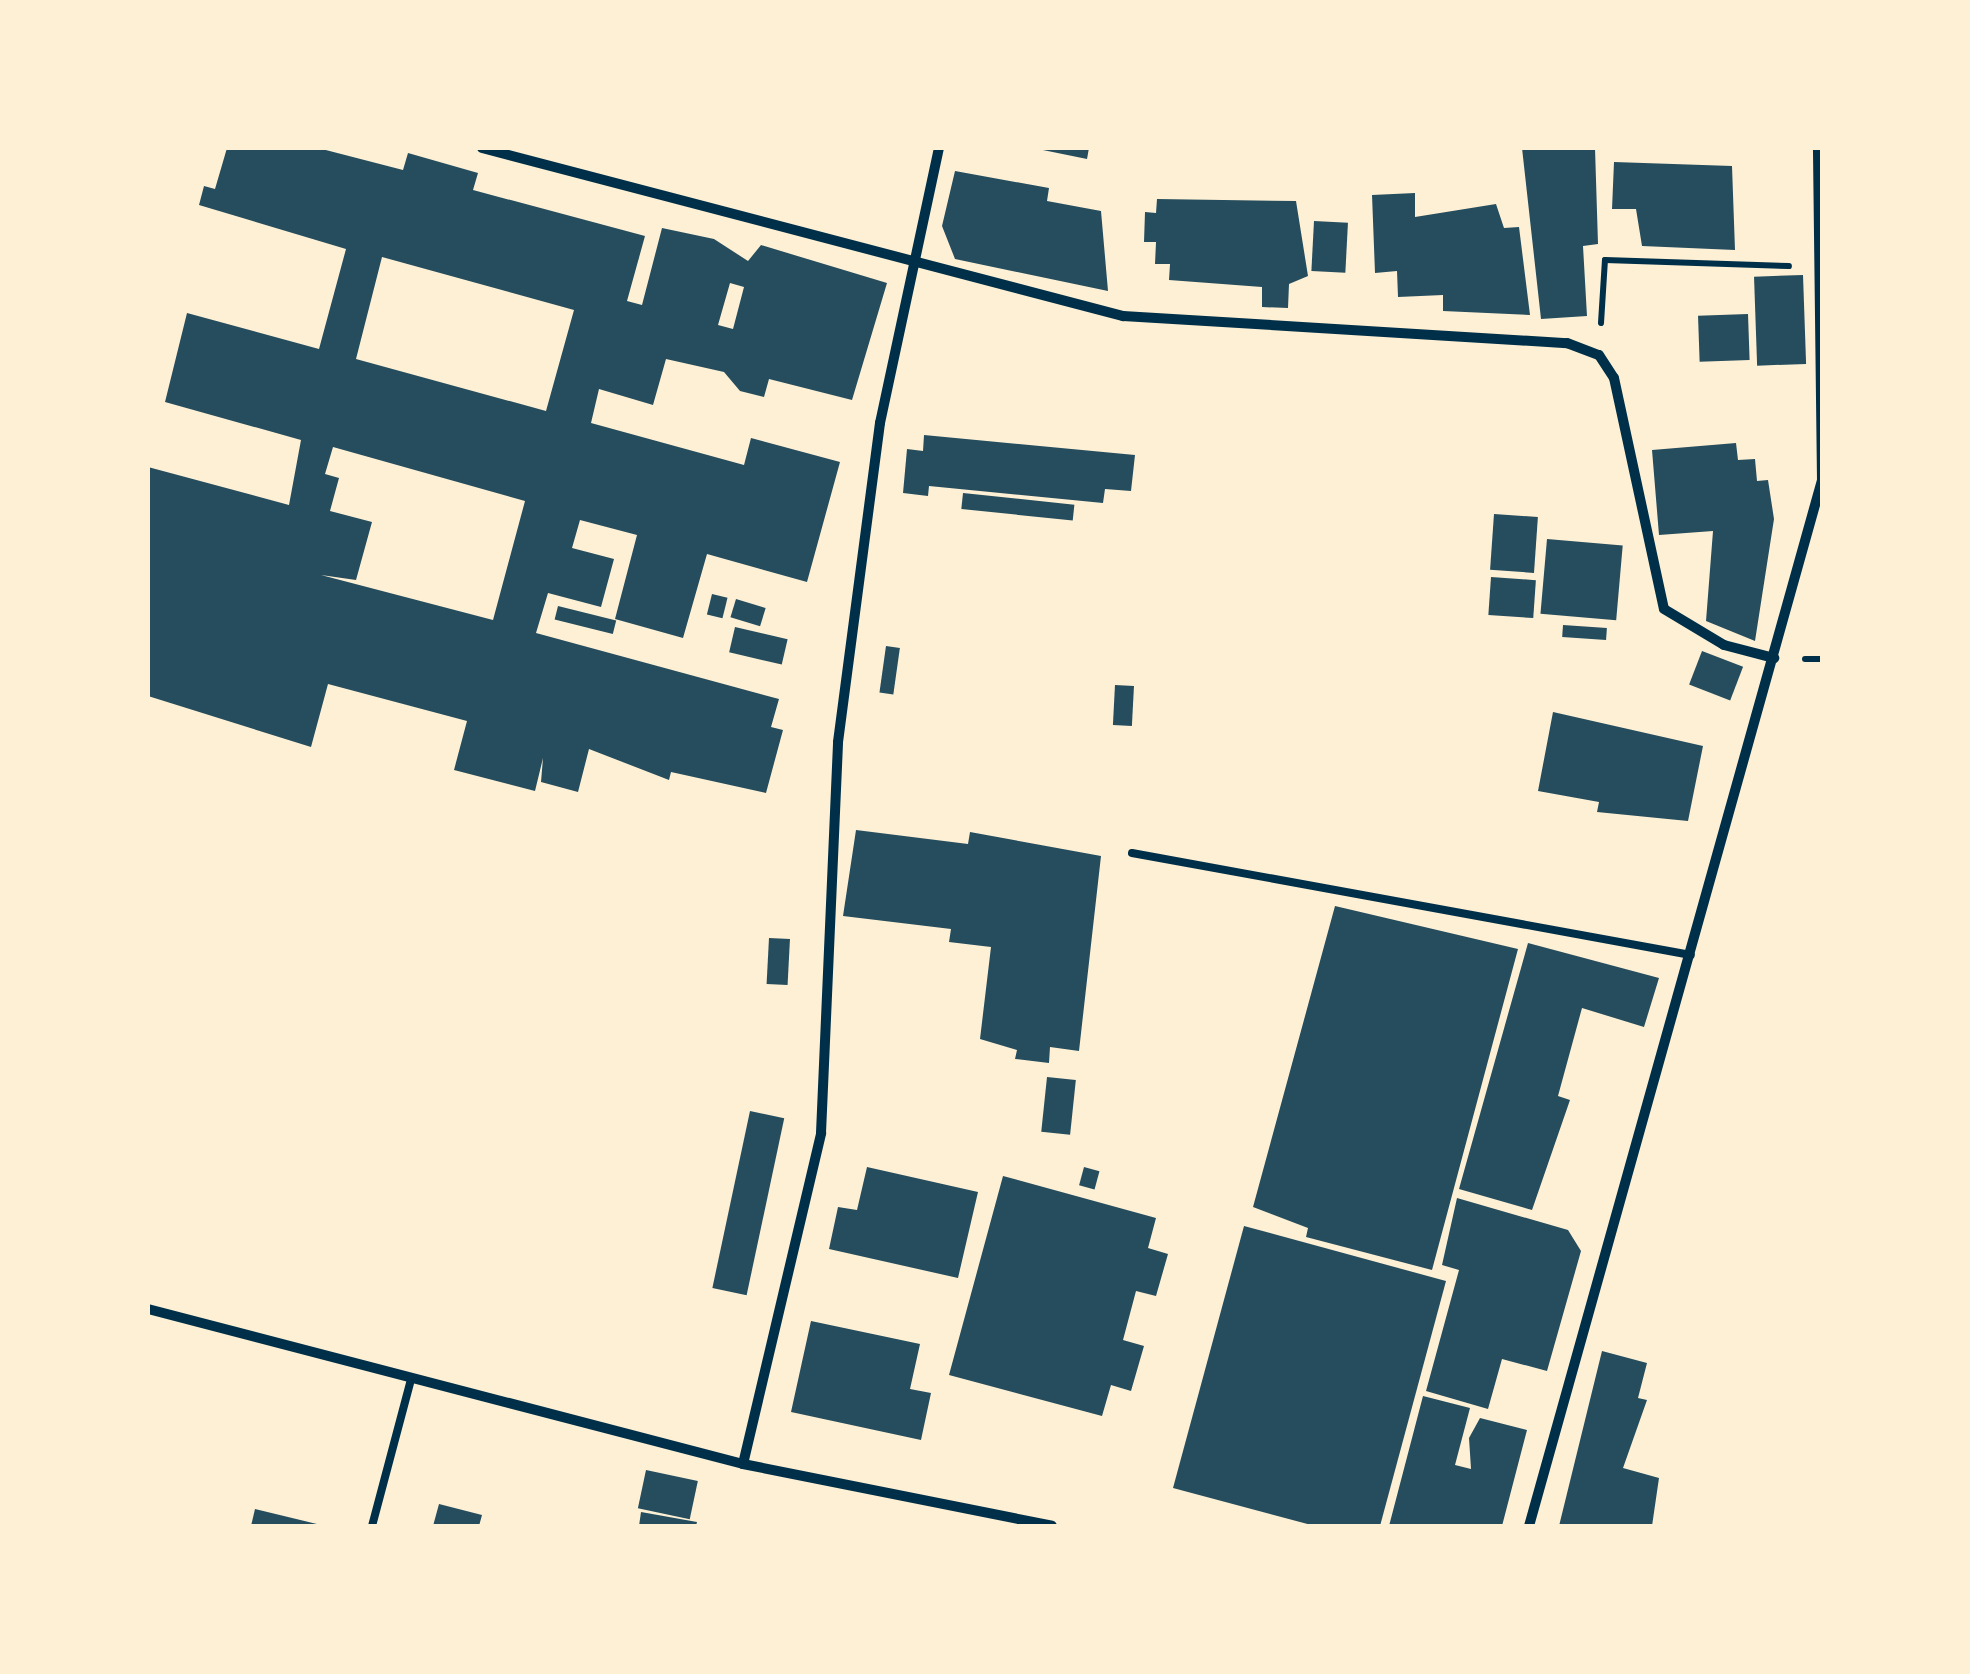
<!DOCTYPE html>
<style>
body{margin:0}
#map{position:relative;width:1970px;height:1674px;overflow:hidden;background:#fdf0d5;font-family:"Open Sans",sans-serif}
div>[style]{position:absolute}
.building>*{inset:0;background:#264d5e;transform-origin:0 0}
.path>*{height:6px;margin:-3px;padding:0 3px;transform-origin:3px;border-radius:3px;background:#003049}
.service>*{height:8px;margin:-4px;padding:0 4px;transform-origin:4px;border-radius:4px;background:#003049}
.minor>*{height:10px;margin:-5px;padding:0 5px;transform-origin:5px;border-radius:5px;background:#003049}
span{translate:-50% -50%;white-space:nowrap;text-align:center;line-height:1.15;-webkit-text-stroke:10px #fdf0d5;paint-order:stroke}
.frame{position:absolute;inset:0;border:150px solid #fdf0d5;pointer-events:none}
</style>
<div id="map">
<div class="building">
<i style="clip-path:polygon(evenodd,227px 148px,318px 148px,403px 170px,408px 153px,478px 173px,473px 190px,645px 236px,627px 301px,642px 305px,662px 228px,714px 239px,748px 261px,761px 245px,887px 283px,852px 400px,769px 379px,764px 397px,740px 391px,724px 372px,666px 359px,653px 405px,599px 389px,591px 423px,744px 465px,751px 438px,840px 462px,807px 582px,707px 554px,683px 638px,615px 619px,637px 535px,580px 520px,572px 548px,614px 559px,601px 607px,548px 593px,536px 633px,779px 699px,771px 727px,783px 730px,766px 793px,671px 772px,669px 780px,589px 749px,578px 792px,541px 782px,543px 758px,535px 791px,454px 770px,467px 721px,328px 684px,311px 747px,148px 696px,148px 467px,289px 505px,301px 440px,165px 402px,187px 313px,319px 349px,346px 249px,199px 205px,204px 186px,215px 189px,227px 148px,382px 257px,574px 310px,546px 411px,356px 359px,382px 257px,227px 148px,730px 283px,744px 287px,733px 329px,718px 325px,730px 283px,227px 148px,333px 447px,525px 501px,493px 620px,321px 575px,356px 580px,372px 522px,330px 511px,339px 478px,325px 474px,333px 447px)"></i>
<i style="clip-path:polygon(1033px 148px,1089px 148px,1087px 159px)"></i>
<i style="clip-path:polygon(1522px 148px,1595px 148px,1598px 244px,1583px 246px,1587px 316px,1541px 319px)"></i>
<i style="clip-path:polygon(1614px 162px,1732px 166px,1735px 250px,1642px 246px,1636px 209px,1612px 209px)"></i>
<i style="clip-path:polygon(955px 171px,1049px 188px,1047px 201px,1101px 211px,1108px 291px,955px 259px,942px 226px)"></i>
<i style="clip-path:polygon(1415px 193px,1415px 217px,1496px 204px,1504px 228px,1519px 227px,1530px 315px,1443px 311px,1443px 295px,1398px 297px,1397px 271px,1375px 273px,1372px 195px)"></i>
<i style="clip-path:polygon(1157px 199px,1296px 201px,1308px 276px,1289px 284px,1288px 308px,1262px 307px,1262px 287px,1169px 280px,1170px 264px,1155px 264px,1156px 242px,1144px 242px,1145px 212px,1156px 213px)"></i>
<i style="left:1314px;top:221px;width:34px;height:50px;rotate:3deg"></i>
<i style="left:1803px;top:275px;width:89px;height:49px;rotate:88deg"></i>
<i style="left:1748px;top:314px;width:46px;height:50px;rotate:88deg"></i>
<i style="clip-path:polygon(924px 435px,1135px 455px,1131px 491px,1105px 489px,1103px 503px,929px 486px,928px 496px,903px 493px,907px 449px,923px 451px)"></i>
<i style="clip-path:polygon(1736px 443px,1738px 460px,1755px 459px,1757px 481px,1768px 480px,1774px 519px,1755px 641px,1706px 621px,1713px 531px,1659px 535px,1652px 450px)"></i>
<i style="left:963px;top:493px;width:112px;height:16px;rotate:6deg"></i>
<i style="left:1494px;top:514px;width:44px;height:56px;rotate:4deg"></i>
<i style="left:1547px;top:539px;width:76px;height:75px;rotate:5deg"></i>
<i style="left:1491px;top:577px;width:45px;height:38px;rotate:4deg"></i>
<i style="left:712px;top:594px;width:16px;height:21px;rotate:14deg"></i>
<i style="left:736px;top:599px;width:31px;height:19px;rotate:17deg"></i>
<i style="left:558px;top:606px;width:60px;height:14px;rotate:14deg"></i>
<i style="left:1563px;top:625px;width:44px;height:12px;rotate:4deg"></i>
<i style="left:735px;top:627px;width:54px;height:26px;rotate:13deg"></i>
<i style="left:886px;top:646px;width:14px;height:47px;rotate:8deg"></i>
<i style="left:1702px;top:651px;width:44px;height:36px;rotate:21deg"></i>
<i style="left:1115px;top:685px;width:19px;height:40px;rotate:3deg"></i>
<i style="clip-path:polygon(1553px 712px,1703px 746px,1688px 821px,1597px 812px,1599px 802px,1538px 791px)"></i>
<i style="clip-path:polygon(856px 830px,968px 844px,970px 832px,1101px 856px,1079px 1051px,1050px 1047px,1049px 1063px,1015px 1059px,1017px 1050px,980px 1039px,991px 947px,949px 942px,951px 929px,843px 916px)"></i>
<i style="clip-path:polygon(1335px 906px,1518px 949px,1432px 1270px,1306px 1237px,1308px 1228px,1253px 1207px)"></i>
<i style="left:769px;top:938px;width:21px;height:46px;rotate:3deg"></i>
<i style="clip-path:polygon(1528px 943px,1659px 978px,1644px 1027px,1582px 1008px,1558px 1096px,1570px 1100px,1532px 1210px,1459px 1189px)"></i>
<i style="left:1047px;top:1077px;width:29px;height:55px;rotate:6deg"></i>
<i style="left:750px;top:1111px;width:35px;height:181px;rotate:12deg"></i>
<i style="clip-path:polygon(867px 1167px,978px 1192px,958px 1278px,829px 1249px,838px 1207px,857px 1210px)"></i>
<i style="left:1084px;top:1167px;width:16px;height:19px;rotate:15deg"></i>
<i style="clip-path:polygon(1003px 1176px,1156px 1218px,1148px 1248px,1168px 1254px,1156px 1296px,1136px 1291px,1123px 1340px,1144px 1346px,1131px 1391px,1111px 1385px,1102px 1416px,949px 1375px)"></i>
<i style="clip-path:polygon(1457px 1198px,1568px 1230px,1581px 1251px,1547px 1371px,1502px 1359px,1488px 1409px,1426px 1391px,1459px 1270px,1442px 1265px)"></i>
<i style="clip-path:polygon(1244px 1226px,1446px 1281px,1380px 1526px,1315px 1526px,1173px 1488px)"></i>
<i style="clip-path:polygon(811px 1321px,920px 1344px,910px 1389px,931px 1393px,921px 1440px,791px 1412px)"></i>
<i style="clip-path:polygon(1602px 1351px,1647px 1363px,1638px 1398px,1647px 1400px,1623px 1468px,1659px 1478px,1652px 1526px,1559px 1526px)"></i>
<i style="clip-path:polygon(1423px 1396px,1470px 1408px,1455px 1465px,1471px 1469px,1469px 1438px,1480px 1418px,1527px 1430px,1502px 1526px,1389px 1526px)"></i>
<i style="left:646px;top:1470px;width:53px;height:39px;rotate:12deg"></i>
<i style="clip-path:polygon(439px 1504px,482px 1515px,479px 1526px,433px 1526px)"></i>
<i style="clip-path:polygon(255px 1509px,321px 1525px,320px 1526px,251px 1526px)"></i>
<i style="clip-path:polygon(641px 1512px,697px 1522px,696px 1526px,639px 1526px)"></i>
</div>
<div class="path">
<i style="left:1601px;top:323px;width:63px;rotate:-86.4deg"></i>
<i style="left:1605px;top:260px;width:184px;rotate:1.9deg"></i>
<i style="left:1805px;top:659px;width:17px"></i>
</div>
<div class="service">
<i style="left:1132px;top:853px;width:568px;rotate:10.34deg"></i>
<i style="left:372px;top:1526px;width:152px;rotate:-75.1deg"></i>
</div>
<div class="minor">
<i style="left:482px;top:148px;width:663px;rotate:14.69deg"></i>
<i style="left:1123px;top:316px;width:445px;rotate:3.5deg"></i>
<i style="left:1567px;top:343px;width:34px;rotate:21deg"></i>
<i style="left:1599px;top:355px;width:27px;rotate:57deg"></i>
<i style="left:1614px;top:378px;width:236px;rotate:77.8deg"></i>
<i style="left:1664px;top:609px;width:70px;rotate:31deg"></i>
<i style="left:1724px;top:645px;width:52px;rotate:14.6deg"></i>
<i style="left:148px;top:1309px;width:615px;rotate:14.6deg"></i>
<i style="left:743px;top:1464px;width:315px;rotate:11.3deg"></i>
<i style="left:743px;top:1464px;width:340px;rotate:-76.7deg"></i>
<i style="left:821px;top:1133px;width:391px;rotate:-87.5deg"></i>
<i style="left:838px;top:742px;width:322px;rotate:-82.5deg"></i>
<i style="left:880px;top:423px;width:281px;rotate:-77.9deg"></i>
<i style="left:1529px;top:1526px;width:1086px;rotate:-74.35deg"></i>
<i style="left:1822px;top:480px;width:332px;rotate:-90.7deg"></i>
</div>
<div class="frame"></div>
</div>
